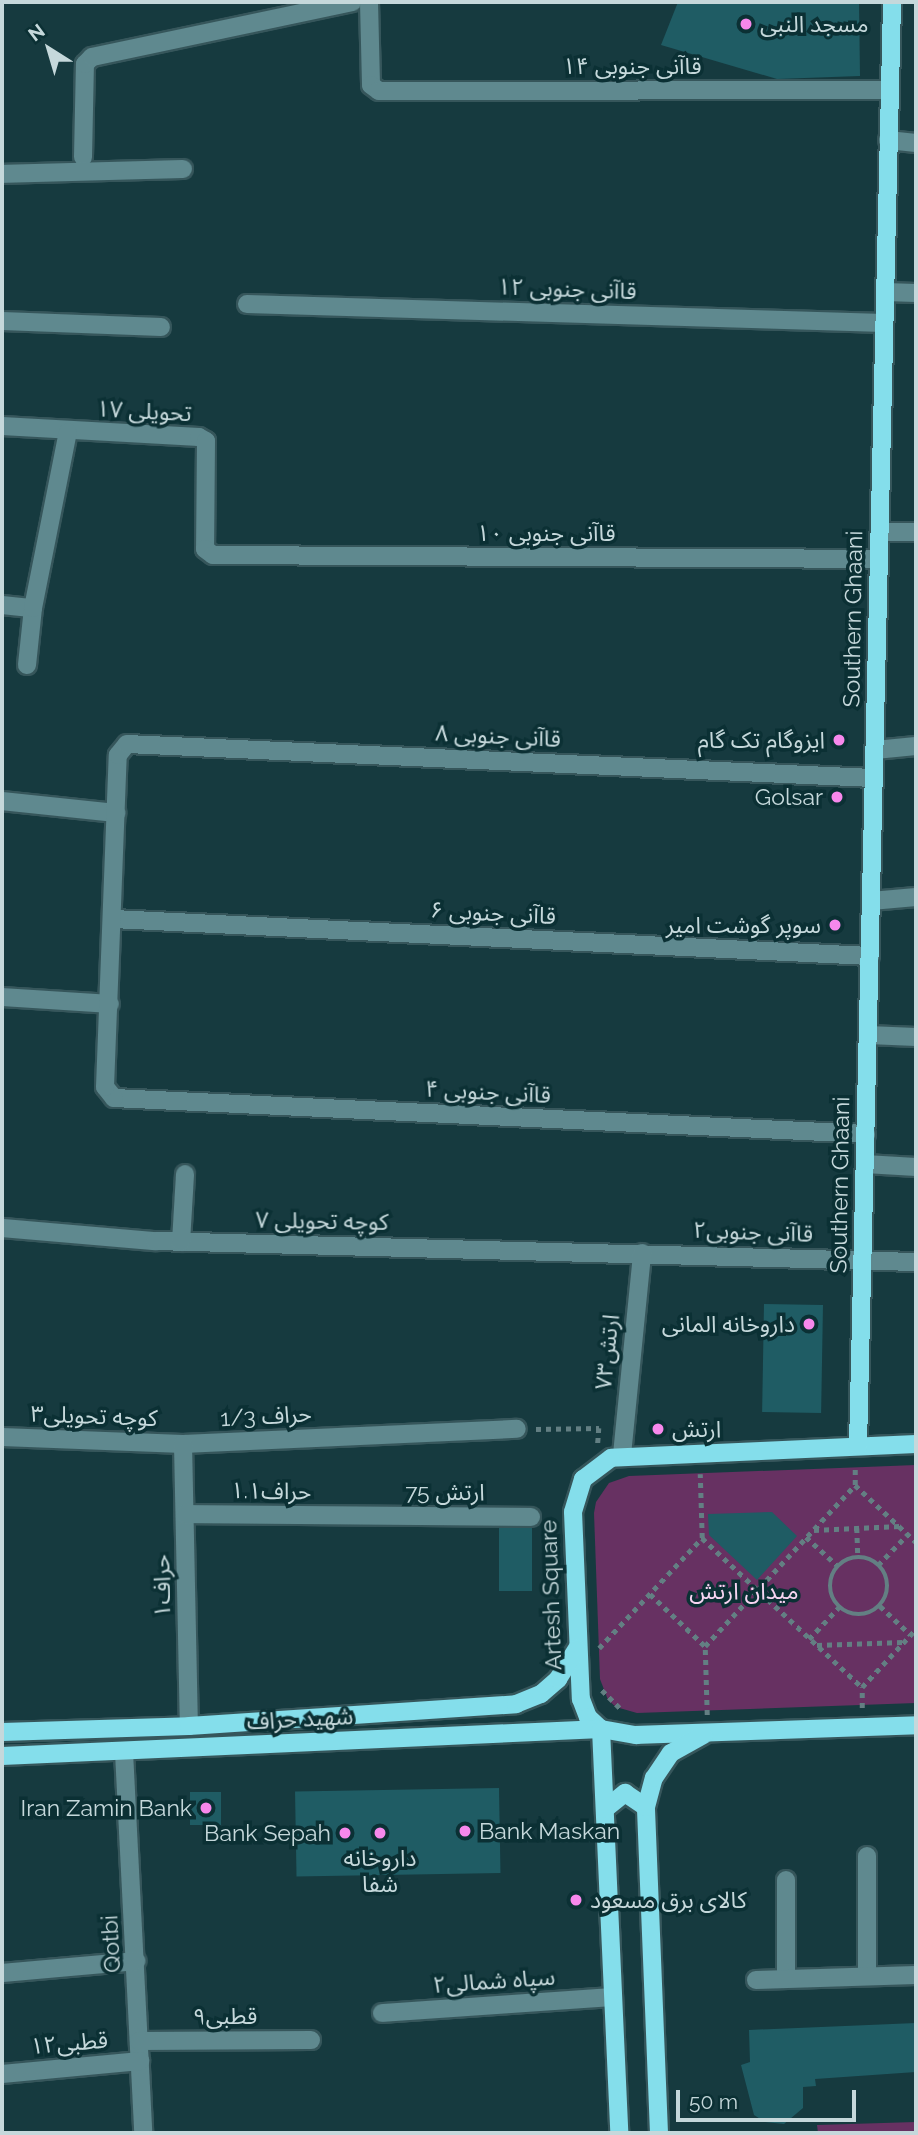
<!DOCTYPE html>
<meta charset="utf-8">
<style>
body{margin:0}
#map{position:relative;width:918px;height:2135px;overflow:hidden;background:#163a3f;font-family:Raleway,"Noto Sans Arabic",sans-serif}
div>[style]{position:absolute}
.green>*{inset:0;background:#673162}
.building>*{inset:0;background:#1f5c64;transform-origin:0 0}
.path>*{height:4.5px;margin-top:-2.25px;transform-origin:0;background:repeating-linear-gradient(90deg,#637f83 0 5px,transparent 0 10px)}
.path>.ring{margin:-2.25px;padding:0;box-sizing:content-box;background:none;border:4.5px solid #637f83;border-radius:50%}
.roads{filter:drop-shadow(2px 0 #36565b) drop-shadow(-2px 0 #36565b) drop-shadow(0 2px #36565b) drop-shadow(0 -2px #36565b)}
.minor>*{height:18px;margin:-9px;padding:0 9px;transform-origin:9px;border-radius:9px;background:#5f898f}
.major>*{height:18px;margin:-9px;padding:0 9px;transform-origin:9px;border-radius:9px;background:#84deeb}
.dots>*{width:19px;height:19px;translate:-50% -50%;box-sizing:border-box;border:4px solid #0b3034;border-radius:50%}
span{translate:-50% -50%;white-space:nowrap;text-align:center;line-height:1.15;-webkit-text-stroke:7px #0b3034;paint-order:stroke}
.poi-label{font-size:23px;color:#c5d8db}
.left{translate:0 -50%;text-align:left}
.right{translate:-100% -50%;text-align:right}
.street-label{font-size:23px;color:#c5d8db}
.park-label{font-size:23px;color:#f7d5f2}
.frame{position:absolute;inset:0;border:4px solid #c5d8db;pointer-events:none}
.north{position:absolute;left:14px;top:14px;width:70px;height:70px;-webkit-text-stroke:5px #0b3034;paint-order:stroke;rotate:323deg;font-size:19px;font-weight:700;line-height:28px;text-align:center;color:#c5d8db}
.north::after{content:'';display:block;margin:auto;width:24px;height:32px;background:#c5d8db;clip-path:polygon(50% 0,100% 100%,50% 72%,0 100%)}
.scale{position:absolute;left:676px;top:2090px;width:180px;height:32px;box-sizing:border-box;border:4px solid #c5d8db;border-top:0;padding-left:9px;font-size:21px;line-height:24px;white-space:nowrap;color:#c5d8db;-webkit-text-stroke:5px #0b3034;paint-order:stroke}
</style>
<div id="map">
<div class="green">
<i style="clip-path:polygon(916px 1465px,916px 1703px,637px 1713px,616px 1707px,608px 1700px,600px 1679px,594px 1513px,596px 1502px,609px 1483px,629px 1476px)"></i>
<i style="clip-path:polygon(916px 2122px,916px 2133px,818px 2133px,817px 2125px)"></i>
</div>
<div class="building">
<i style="clip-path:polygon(678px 2px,859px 2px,860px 76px,777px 79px,661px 45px)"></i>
<i style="left:764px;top:1304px;width:59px;height:108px;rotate:1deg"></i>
<i style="clip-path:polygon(772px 1512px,797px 1536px,757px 1580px,709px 1535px,708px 1514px)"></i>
<i style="left:499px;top:1528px;width:33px;height:63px"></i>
<i style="left:499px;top:1788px;width:85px;height:204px;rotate:89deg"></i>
<i style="left:190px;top:1792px;width:31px;height:33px"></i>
<i style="clip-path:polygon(916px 2023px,916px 2072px,815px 2079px,816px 2086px,803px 2087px,803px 2108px,784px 2124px,765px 2122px,754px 2115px,741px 2065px,750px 2062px,749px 2030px)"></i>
</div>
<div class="path">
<i style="left:536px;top:1429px;width:63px;rotate:-0.9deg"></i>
<i style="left:599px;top:1428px;width:16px;rotate:94deg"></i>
<i style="left:855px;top:1485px;width:83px;rotate:43.1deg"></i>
<i style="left:857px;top:1528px;width:29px;rotate:88deg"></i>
<i style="left:814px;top:1530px;width:86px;rotate:-2.7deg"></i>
<i style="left:806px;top:1537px;width:43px;rotate:42.2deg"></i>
<i style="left:702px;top:1538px;width:219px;rotate:43deg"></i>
<i class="ring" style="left:830px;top:1557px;width:53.5px;height:53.5px"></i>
<i style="left:878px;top:1565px;width:43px;rotate:-45.9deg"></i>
<i style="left:650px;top:1594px;width:76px;rotate:43.4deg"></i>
<i style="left:880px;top:1606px;width:42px;rotate:43.1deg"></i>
<i style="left:809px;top:1639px;width:44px;rotate:-46.8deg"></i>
<i style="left:817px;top:1645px;width:86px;rotate:-2deg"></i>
<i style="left:599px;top:1648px;width:151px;rotate:-46.9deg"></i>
<i style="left:702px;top:1538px;width:64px;rotate:-91.8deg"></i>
<i style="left:602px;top:1690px;width:28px;rotate:45deg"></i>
<i style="left:862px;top:1708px;width:21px;rotate:-90deg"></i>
<i style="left:862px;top:1687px;width:79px;rotate:-47deg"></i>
<i style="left:707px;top:1715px;width:69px;rotate:-91.7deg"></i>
<i style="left:705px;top:1646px;width:220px;rotate:-47deg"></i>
<i style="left:855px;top:1485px;width:20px;rotate:-90deg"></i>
</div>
<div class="roads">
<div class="minor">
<i style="left:369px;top:2px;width:83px;rotate:88.6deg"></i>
<i style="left:371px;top:85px;width:10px;rotate:37deg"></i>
<i style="left:379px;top:91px;width:510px;rotate:-0.11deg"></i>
<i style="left:888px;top:140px;width:28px;rotate:6deg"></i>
<i style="left:83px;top:157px;width:93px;rotate:-88.8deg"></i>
<i style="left:85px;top:64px;width:10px;rotate:-45deg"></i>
<i style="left:92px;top:57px;width:266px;rotate:-11.9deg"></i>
<i style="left:2px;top:174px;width:181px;rotate:-1.6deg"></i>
<i style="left:885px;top:292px;width:31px;rotate:2deg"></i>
<i style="left:247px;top:304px;width:637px;rotate:1.71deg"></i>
<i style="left:2px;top:321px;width:159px;rotate:2.2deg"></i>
<i style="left:2px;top:426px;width:197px;rotate:3.2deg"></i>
<i style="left:199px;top:437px;width:8px;rotate:30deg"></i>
<i style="left:206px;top:441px;width:108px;rotate:90.5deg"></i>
<i style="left:205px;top:549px;width:10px;rotate:37deg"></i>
<i style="left:213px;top:555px;width:666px;rotate:0.34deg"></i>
<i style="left:880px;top:532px;width:36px"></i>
<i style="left:2px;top:605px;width:31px;rotate:6deg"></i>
<i style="left:27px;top:665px;width:57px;rotate:-84deg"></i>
<i style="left:33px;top:608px;width:179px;rotate:-78.8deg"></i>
<i style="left:875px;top:750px;width:41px;rotate:-5.6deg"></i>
<i style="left:2px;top:801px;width:115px;rotate:6deg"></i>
<i style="left:871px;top:901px;width:45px;rotate:-5.1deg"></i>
<i style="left:113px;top:919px;width:758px;rotate:2.8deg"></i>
<i style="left:2px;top:997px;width:108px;rotate:3.7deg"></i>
<i style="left:868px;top:1035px;width:48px;rotate:2.4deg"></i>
<i style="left:866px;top:1134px;width:753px;rotate:-177.26deg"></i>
<i style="left:114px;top:1098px;width:14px;rotate:-129deg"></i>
<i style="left:105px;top:1087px;width:332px;rotate:-87.8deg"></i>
<i style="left:118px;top:755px;width:14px;rotate:-51deg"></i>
<i style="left:127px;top:744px;width:748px;rotate:2.61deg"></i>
<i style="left:865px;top:1164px;width:51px;rotate:3.4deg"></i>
<i style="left:2px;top:1228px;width:154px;rotate:4.9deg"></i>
<i style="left:155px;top:1241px;width:761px;rotate:1.58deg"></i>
<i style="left:181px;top:1242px;width:68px;rotate:-86.6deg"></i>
<i style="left:2px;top:1437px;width:181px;rotate:2.2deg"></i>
<i style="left:183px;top:1444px;width:334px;rotate:-2.6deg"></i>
<i style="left:183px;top:1444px;width:282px;rotate:88.8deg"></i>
<i style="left:622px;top:1455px;width:203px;rotate:-84.3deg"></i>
<i style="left:185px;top:1514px;width:346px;rotate:0.5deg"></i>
<i style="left:124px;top:1752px;width:381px;rotate:87.1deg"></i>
<i style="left:867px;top:1856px;width:120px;rotate:90deg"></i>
<i style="left:786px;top:1880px;width:99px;rotate:90deg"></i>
<i style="left:2px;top:1973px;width:135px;rotate:-5.1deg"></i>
<i style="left:756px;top:1980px;width:160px;rotate:-1.8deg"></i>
<i style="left:382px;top:2013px;width:229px;rotate:-4deg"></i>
<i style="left:139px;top:2041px;width:172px;rotate:-0.3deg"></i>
<i style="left:2px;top:2074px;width:139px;rotate:-5.4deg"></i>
</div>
<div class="major">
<i style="left:916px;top:1444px;width:305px;rotate:177.4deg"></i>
<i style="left:611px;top:1458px;width:35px;rotate:143deg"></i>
<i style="left:583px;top:1479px;width:34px;rotate:107deg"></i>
<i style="left:573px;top:1512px;width:187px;rotate:87.6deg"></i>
<i style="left:581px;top:1699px;width:19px;rotate:69deg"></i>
<i style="left:588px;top:1717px;width:18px;rotate:43deg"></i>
<i style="left:601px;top:1729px;width:36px;rotate:10deg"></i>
<i style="left:636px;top:1735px;width:280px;rotate:-2deg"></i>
<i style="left:858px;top:1446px;width:1444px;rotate:-88.65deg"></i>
<i style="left:2px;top:1732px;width:187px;rotate:-1.8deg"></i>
<i style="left:189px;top:1726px;width:328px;rotate:-3.8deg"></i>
<i style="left:516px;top:1704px;width:27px;rotate:-22deg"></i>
<i style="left:541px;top:1694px;width:23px;rotate:-41deg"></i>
<i style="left:558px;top:1679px;width:36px;rotate:-58deg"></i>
<i style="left:2px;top:1756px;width:600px;rotate:-2.58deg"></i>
<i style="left:601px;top:1729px;width:404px;rotate:87.4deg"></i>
<i style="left:605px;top:1809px;width:26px;rotate:-39deg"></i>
<i style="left:625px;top:1793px;width:25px;rotate:34deg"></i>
<i style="left:659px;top:2133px;width:326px;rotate:-92.3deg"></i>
<i style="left:646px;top:1807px;width:30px;rotate:-75deg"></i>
<i style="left:654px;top:1778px;width:30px;rotate:-56deg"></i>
<i style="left:671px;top:1753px;width:37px;rotate:-29deg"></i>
</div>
</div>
<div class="dots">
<i style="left:746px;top:24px;background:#f788ec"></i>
<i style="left:839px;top:740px;background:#f788ec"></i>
<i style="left:837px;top:797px;background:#f788ec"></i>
<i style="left:835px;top:925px;background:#f788ec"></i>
<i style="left:809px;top:1324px;background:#f788ec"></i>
<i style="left:658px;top:1429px;background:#f788ec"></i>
<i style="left:206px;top:1808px;background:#f788ec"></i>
<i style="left:465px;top:1831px;background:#f788ec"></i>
<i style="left:345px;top:1833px;background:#f788ec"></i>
<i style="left:380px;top:1833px;background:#f788ec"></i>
<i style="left:576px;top:1900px;background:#f788ec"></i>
</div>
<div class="poi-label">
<span class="left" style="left:760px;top:24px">مسجد النبی</span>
<span class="right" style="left:825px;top:740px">ایزوگام تک گام</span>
<span class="right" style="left:823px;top:797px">Golsar</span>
<span class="right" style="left:821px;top:925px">سوپر گوشت امیر</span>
<span class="right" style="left:795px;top:1324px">داروخانه المانی</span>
<span class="left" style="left:672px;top:1429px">ارتش</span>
<span class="right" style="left:192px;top:1808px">Iran Zamin Bank</span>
<span class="left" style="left:479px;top:1831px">Bank Maskan</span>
<span class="right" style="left:331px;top:1833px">Bank Sepah</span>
<span style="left:380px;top:1871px">داروخانه<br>شفا</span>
<span class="left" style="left:590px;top:1900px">کالای برق مسعود</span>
</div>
<div class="street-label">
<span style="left:632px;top:66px">قاآنی جنوبی ۱۴</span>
<span style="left:567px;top:289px;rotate:2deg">قاآنی جنوبی ۱۲</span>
<span style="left:144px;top:411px;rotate:3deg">تحویلی ۱۷</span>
<span style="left:546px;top:533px">قاآنی جنوبی ۱۰</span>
<span style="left:853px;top:619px;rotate:-89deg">Southern Ghaani</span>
<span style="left:498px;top:736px;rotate:3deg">قاآنی جنوبی ۸</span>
<span style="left:493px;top:913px;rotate:3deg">قاآنی جنوبی ۶</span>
<span style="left:488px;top:1092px;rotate:3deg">قاآنی جنوبی ۴</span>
<span style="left:840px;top:1185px;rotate:-89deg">Southern Ghaani</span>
<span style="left:322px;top:1221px;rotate:1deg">کوچه تحویلی ۷</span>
<span style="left:753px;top:1232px;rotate:2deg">۲قاآنی جنوبی</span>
<span style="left:607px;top:1352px;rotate:-84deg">ارتش۷۳</span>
<span style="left:94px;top:1416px;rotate:2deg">کوچه تحویلی۳</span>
<span style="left:266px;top:1416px;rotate:-3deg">1/3 حراف</span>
<span style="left:271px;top:1491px;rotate:1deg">حراف۱.۱</span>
<span style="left:445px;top:1492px">75 ارتش</span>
<span style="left:162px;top:1586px;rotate:-91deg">حراف۱</span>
<span style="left:551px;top:1595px;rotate:-92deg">Artesh Square</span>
<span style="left:300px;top:1719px;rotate:-3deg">شهید حراف</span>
<span style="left:111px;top:1944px;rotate:-93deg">Qotbi</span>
<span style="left:494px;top:1981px;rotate:-4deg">سپاه شمالی۲</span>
<span style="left:225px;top:2016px">قطبی۹</span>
<span style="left:69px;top:2043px;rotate:-5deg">قطبی۱۲</span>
</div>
<div class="park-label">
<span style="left:744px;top:1591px">میدان ارتش</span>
</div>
<div class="frame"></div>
<div class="north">N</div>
<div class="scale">50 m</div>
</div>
